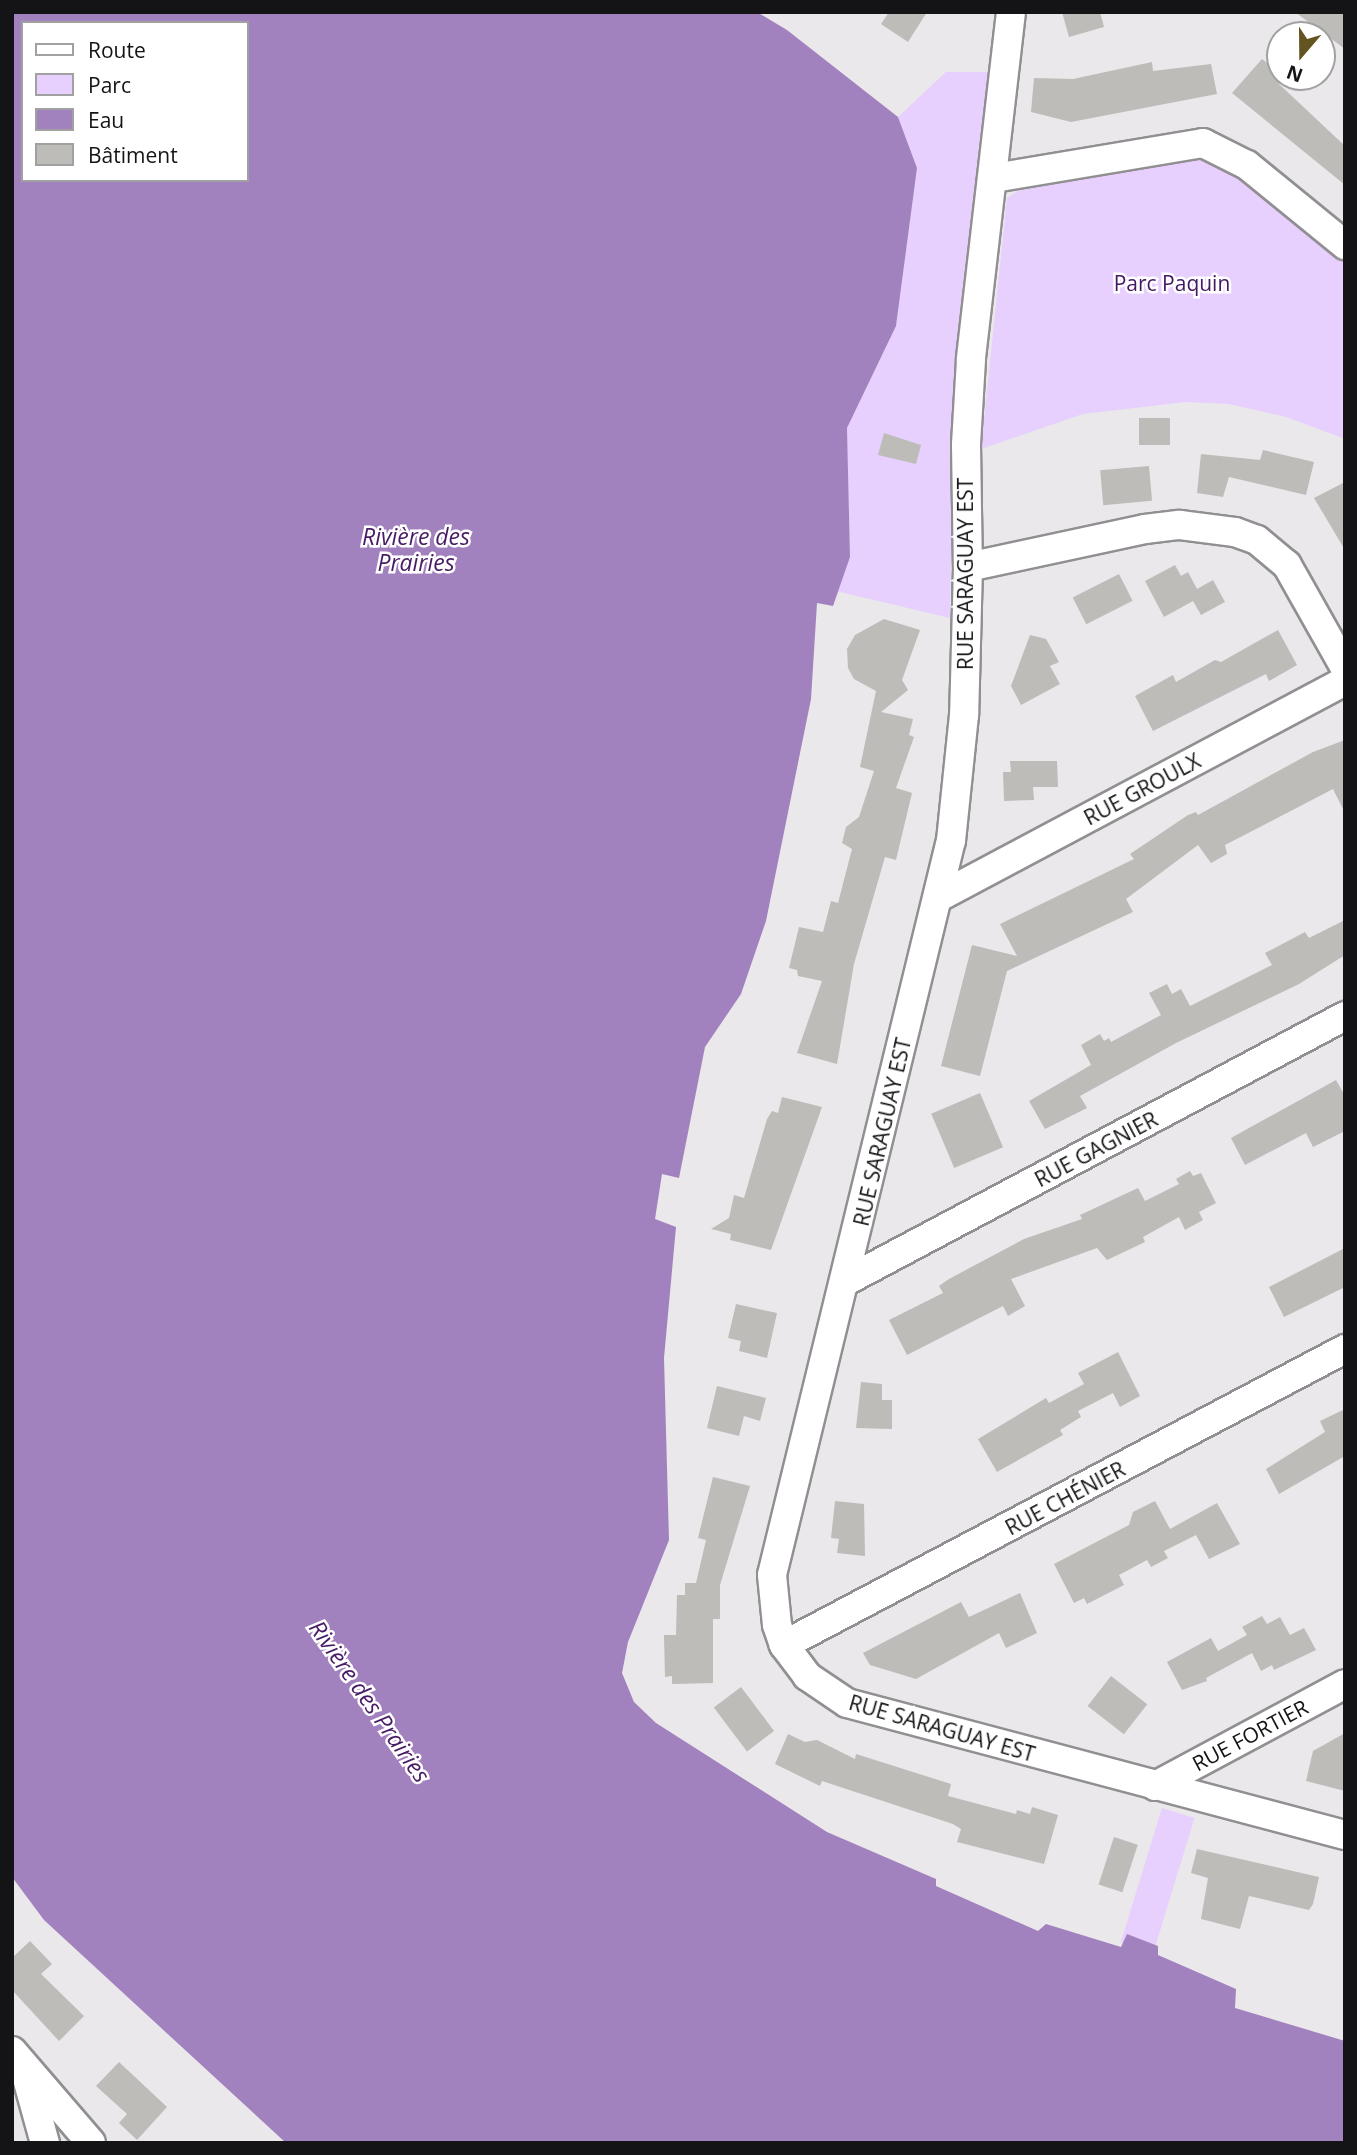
<!DOCTYPE html>
<meta charset="utf-8">
<style>
body{margin:0}
#map{position:relative;width:1357px;height:2155px;overflow:hidden;background:#eae8eb;font-family:"Open Sans",sans-serif}
div>[style]{position:absolute}
.green>*{inset:0;background:#e7cffe;transform-origin:0 0}
.water>*{inset:0;background:#a282be}
.building>*{inset:0;background:#bdbcb9;transform-origin:0 0}
.roads{filter:drop-shadow(2px 0 #918f92) drop-shadow(-2px 0 #918f92) drop-shadow(0 2px #918f92) drop-shadow(0 -2px #918f92)}
.minor>*{height:28px;margin:-14px;padding:0 14px;transform-origin:14px;border-radius:14px;background:#fff}
span{translate:-50% -50%;white-space:nowrap;text-align:center;line-height:1.15;-webkit-text-stroke:5px #fff;paint-order:stroke}
.park-label{font-size:21px;color:#431761}
.street-label{font-size:21px;color:#141315}
.water-label{font-size:23px;color:#471b65;font-style:italic}
.frame{position:absolute;inset:0;border:14px solid #141315;pointer-events:none}
.legend{position:absolute;left:21px;top:21px;width:228px;height:161px;box-sizing:border-box;background:#fff;border:2px solid #a1a1a1;margin:0;padding:9px 12px;list-style:none;font-size:21px;color:#141315}
.legend li{display:flex;align-items:center;gap:14px;height:35px}
.legend b{width:35px;border:2px solid #a1a1a1}
.north{position:absolute;left:1266px;top:21px;width:70px;height:70px;box-sizing:border-box;background:#fff;border:2px solid #a1a1a1;border-radius:50%;rotate:200deg;font-size:19px;font-weight:700;line-height:28px;text-align:center;color:#141315}
.north::after{content:'';display:block;margin:auto;width:24px;height:32px;background:#645421;clip-path:polygon(50% 0,100% 100%,50% 72%,0 100%)}
</style>
<div id="map">
<div class="green">
<i style="clip-path:polygon(946px 72px,989px 72px,983px 187px,953px 419px,950px 618px,836px 591px,850px 557px,847px 428px,896px 326px,917px 168px,898px 117px)"></i>
<i style="clip-path:polygon(1183px 158px,1207px 159px,1223px 166px,1345px 264px,1345px 439px,1286px 417px,1229px 404px,1186px 402px,1083px 414px,981px 449px,1007px 198px,1018px 191px)"></i>
<i style="left:1162px;top:1808px;width:34px;height:141px;rotate:17deg"></i>
</div>
<div class="water">
<i style="clip-path:polygon(evenodd,12px 12px,757px 12px,787px 30px,898px 117px,917px 168px,896px 326px,847px 428px,850px 557px,833px 606px,817px 603px,811px 699px,766px 921px,741px 994px,705px 1047px,679px 1178px,662px 1174px,655px 1219px,676px 1227px,664px 1358px,669px 1540px,628px 1642px,622px 1673px,634px 1702px,656px 1723px,827px 1832px,936px 1879px,936px 1886px,1038px 1931px,1046px 1924px,1121px 1947px,1127px 1934px,1158px 1946px,1158px 1955px,1236px 1989px,1235px 2008px,1345px 2041px,1345px 2143px,286px 2143px,44px 1920px,12px 1877px,12px 12px,23px 23px,247px 23px,247px 180px,23px 180px,23px 23px)"></i>
</div>
<div class="building">
<i style="clip-path:polygon(889px 12px,927px 12px,908px 42px,881px 24px)"></i>
<i style="clip-path:polygon(1062px 12px,1100px 12px,1104px 27px,1069px 37px)"></i>
<i style="clip-path:polygon(1295px 12px,1345px 12px,1345px 49px)"></i>
<i style="clip-path:polygon(1262px 59px,1285px 77px,1279px 84px,1345px 146px,1345px 185px,1232px 93px)"></i>
<i style="clip-path:polygon(1152px 62px,1153px 71px,1211px 64px,1217px 94px,1071px 122px,1031px 112px,1034px 78px,1073px 79px)"></i>
<i style="left:1170px;top:418px;width:27px;height:31px;rotate:90deg"></i>
<i style="clip-path:polygon(884px 433px,921px 445px,916px 464px,878px 455px)"></i>
<i style="clip-path:polygon(1263px 450px,1314px 462px,1306px 495px,1229px 477px,1223px 497px,1197px 493px,1201px 454px,1260px 460px)"></i>
<i style="left:1149px;top:466px;width:35px;height:49px;rotate:85deg"></i>
<i style="clip-path:polygon(1345px 482px,1345px 550px,1314px 498px)"></i>
<i style="clip-path:polygon(1175px 565px,1181px 576px,1188px 572px,1197px 589px,1213px 580px,1225px 602px,1201px 615px,1193px 601px,1164px 617px,1145px 581px)"></i>
<i style="left:1119px;top:574px;width:30px;height:52px;rotate:63deg"></i>
<i style="clip-path:polygon(884px 619px,920px 630px,902px 680px,908px 690px,881px 712px,913px 719px,909px 735px,914px 737px,896px 788px,912px 793px,896px 860px,885px 857px,854px 964px,837px 1064px,797px 1053px,822px 981px,798px 976px,797px 970px,789px 968px,799px 927px,823px 932px,831px 901px,838px 903px,852px 849px,842px 843px,846px 827px,859px 817px,874px 771px,860px 767px,876px 691px,854px 679px,848px 668px,847px 649px,855px 635px)"></i>
<i style="clip-path:polygon(1278px 630px,1297px 665px,1269px 681px,1266px 674px,1153px 731px,1135px 696px,1173px 675px,1176px 682px,1215px 660px,1221px 662px)"></i>
<i style="clip-path:polygon(1030px 635px,1046px 639px,1059px 662px,1050px 666px,1060px 684px,1021px 705px,1011px 686px)"></i>
<i style="clip-path:polygon(1345px 740px,1345px 813px,1333px 789px,1225px 845px,1227px 854px,1211px 863px,1198px 845px,1126px 899px,1133px 912px,1007px 971px,980px 1076px,941px 1066px,972px 945px,1017px 956px,1000px 924px,1134px 859px,1130px 854px,1188px 815px,1196px 812px,1198px 815px,1313px 752px)"></i>
<i style="clip-path:polygon(1010px 761px,1057px 761px,1058px 787px,1033px 787px,1034px 800px,1004px 801px,1003px 772px,1011px 772px)"></i>
<i style="clip-path:polygon(1345px 920px,1345px 955px,1299px 984px,1176px 1043px,1080px 1096px,1087px 1108px,1045px 1129px,1029px 1101px,1091px 1065px,1081px 1045px,1100px 1034px,1104px 1041px,1109px 1038px,1111px 1042px,1161px 1015px,1149px 993px,1167px 984px,1172px 994px,1181px 989px,1190px 1006px,1272px 965px,1265px 953px,1305px 932px,1309px 938px)"></i>
<i style="clip-path:polygon(1336px 1080px,1345px 1096px,1345px 1131px,1313px 1147px,1306px 1133px,1245px 1165px,1231px 1138px)"></i>
<i style="left:980px;top:1093px;width:59px;height:53px;rotate:67deg"></i>
<i style="clip-path:polygon(782px 1097px,822px 1107px,771px 1250px,730px 1240px,731px 1234px,711px 1229px,729px 1218px,734px 1195px,744px 1198px,767px 1119px,772px 1111px,778px 1113px)"></i>
<i style="clip-path:polygon(1190px 1171px,1193px 1176px,1201px 1173px,1216px 1203px,1199px 1212px,1203px 1220px,1185px 1230px,1179px 1217px,1143px 1237px,1145px 1242px,1107px 1260px,1097px 1248px,1011px 1279px,1025px 1306px,1008px 1316px,1003px 1306px,907px 1355px,889px 1320px,943px 1293px,939px 1286px,949px 1279px,1024px 1239px,1082px 1219px,1080px 1215px,1138px 1188px,1145px 1201px,1179px 1184px,1176px 1179px)"></i>
<i style="clip-path:polygon(1345px 1248px,1345px 1287px,1284px 1317px,1269px 1287px)"></i>
<i style="clip-path:polygon(736px 1304px,777px 1313px,767px 1358px,739px 1351px,741px 1341px,728px 1338px)"></i>
<i style="clip-path:polygon(1118px 1352px,1140px 1396px,1120px 1407px,1113px 1393px,1078px 1411px,1081px 1417px,1060px 1430px,1063px 1435px,997px 1472px,978px 1439px,1046px 1398px,1049px 1403px,1084px 1384px,1078px 1373px)"></i>
<i style="clip-path:polygon(861px 1382px,882px 1384px,882px 1400px,892px 1400px,892px 1429px,856px 1428px)"></i>
<i style="clip-path:polygon(717px 1386px,766px 1398px,760px 1421px,744px 1416px,739px 1436px,707px 1428px)"></i>
<i style="clip-path:polygon(1345px 1409px,1345px 1456px,1279px 1494px,1266px 1469px,1325px 1432px,1320px 1421px)"></i>
<i style="clip-path:polygon(713px 1477px,750px 1486px,720px 1585px,720px 1619px,713px 1619px,713px 1683px,672px 1684px,672px 1676px,665px 1677px,664px 1635px,676px 1635px,677px 1595px,685px 1595px,685px 1583px,696px 1583px,706px 1540px,698px 1538px)"></i>
<i style="clip-path:polygon(835px 1501px,864px 1504px,865px 1556px,837px 1553px,839px 1539px,831px 1538px)"></i>
<i style="clip-path:polygon(1155px 1501px,1170px 1529px,1217px 1503px,1240px 1544px,1209px 1559px,1196px 1535px,1164px 1551px,1168px 1558px,1151px 1567px,1147px 1560px,1119px 1575px,1124px 1585px,1087px 1604px,1084px 1598px,1074px 1603px,1054px 1564px,1129px 1525px,1133px 1512px)"></i>
<i style="clip-path:polygon(1020px 1593px,1037px 1633px,1006px 1648px,999px 1633px,916px 1679px,870px 1665px,863px 1653px,961px 1602px,969px 1617px)"></i>
<i style="clip-path:polygon(1262px 1616px,1267px 1624px,1280px 1617px,1290px 1635px,1304px 1628px,1316px 1650px,1274px 1670px,1272px 1665px,1261px 1671px,1252px 1653px,1206px 1678px,1207px 1681px,1182px 1690px,1167px 1662px,1211px 1638px,1218px 1651px,1247px 1635px,1242px 1627px)"></i>
<i style="left:1111px;top:1676px;width:46px;height:38px;rotate:38deg"></i>
<i style="left:741px;top:1687px;width:55px;height:34px;rotate:53deg"></i>
<i style="clip-path:polygon(1345px 1733px,1345px 1791px,1306px 1781px,1313px 1751px)"></i>
<i style="clip-path:polygon(788px 1734px,805px 1742px,817px 1740px,855px 1759px,856px 1754px,951px 1784px,948px 1796px,1016px 1814px,1017px 1810px,1030px 1814px,1032px 1807px,1058px 1815px,1044px 1864px,957px 1842px,961px 1829px,953px 1824px,822px 1781px,820px 1786px,775px 1764px)"></i>
<i style="left:1114px;top:1837px;width:25px;height:50px;rotate:18deg"></i>
<i style="clip-path:polygon(1197px 1849px,1319px 1877px,1313px 1904px,1309px 1910px,1249px 1896px,1240px 1929px,1201px 1919px,1208px 1878px,1191px 1873px)"></i>
<i style="clip-path:polygon(30px 1941px,52px 1964px,41px 1974px,84px 2016px,59px 2041px,12px 1990px,12px 1958px)"></i>
<i style="clip-path:polygon(119px 2062px,167px 2107px,137px 2140px,119px 2123px,127px 2114px,96px 2086px)"></i>
</div>
<div class="roads">
<div class="minor">
<i style="left:1011px;top:12px;width:350px;rotate:96.6deg"></i>
<i style="left:971px;top:360px;width:85px;rotate:93.4deg"></i>
<i style="left:966px;top:445px;width:122px;rotate:89.1deg"></i>
<i style="left:968px;top:567px;width:148px;rotate:91.5deg"></i>
<i style="left:964px;top:715px;width:126px;rotate:95.9deg"></i>
<i style="left:951px;top:840px;width:756px;rotate:103.69deg"></i>
<i style="left:772px;top:1575px;width:50px;rotate:84.3deg"></i>
<i style="left:777px;top:1625px;width:21px;rotate:71deg"></i>
<i style="left:784px;top:1645px;width:39px;rotate:53deg"></i>
<i style="left:807px;top:1676px;width:48px;rotate:34deg"></i>
<i style="left:847px;top:1703px;width:515px;rotate:14.85deg"></i>
<i style="left:994px;top:178px;width:212px;rotate:-9.5deg"></i>
<i style="left:1203px;top:143px;width:49px;rotate:26.6deg"></i>
<i style="left:1247px;top:165px;width:127px;rotate:39.2deg"></i>
<i style="left:968px;top:567px;width:181px;rotate:-12.1deg"></i>
<i style="left:1145px;top:529px;width:35px;rotate:-7deg"></i>
<i style="left:1180px;top:525px;width:55px;rotate:7.3deg"></i>
<i style="left:1235px;top:532px;width:23px;rotate:20deg"></i>
<i style="left:1257px;top:540px;width:39px;rotate:40deg"></i>
<i style="left:1287px;top:565px;width:118px;rotate:60.6deg"></i>
<i style="left:939px;top:897px;width:460px;rotate:-28deg"></i>
<i style="left:846px;top:1281px;width:565px;rotate:-27.97deg"></i>
<i style="left:784px;top:1645px;width:634px;rotate:-27.82deg"></i>
<i style="left:1155px;top:1786px;width:216px;rotate:-28.2deg"></i>
<i style="left:12px;top:2051px;width:121px;rotate:49.3deg"></i>
<i style="left:25px;top:2071px;width:75px;rotate:74.5deg"></i>
</div>
</div>
<div class="park-label">
<span style="left:1172px;top:283px">Parc Paquin</span>
</div>
<div class="street-label">
<span style="left:965px;top:574px;rotate:-90deg">RUE SARAGUAY EST</span>
<span style="left:1142px;top:789px;rotate:-28deg">RUE GROULX</span>
<span style="left:882px;top:1132px;rotate:-77deg">RUE SARAGUAY EST</span>
<span style="left:1096px;top:1149px;rotate:-28deg">RUE GAGNIER</span>
<span style="left:1065px;top:1498px;rotate:-28deg">RUE CHÉNIER</span>
<span style="left:942px;top:1728px;rotate:16deg">RUE SARAGUAY EST</span>
<span style="left:1250px;top:1735px;rotate:-28deg">RUE FORTIER</span>
</div>
<div class="water-label">
<span style="left:416px;top:549px">Rivière des<br>Prairies</span>
<span style="left:370px;top:1701px;rotate:55deg">Rivière des Prairies</span>
</div>
<div class="frame"></div>
<ul class="legend">
<li><b style="height:9px;background:#fff"></b>Route</li>
<li><b style="height:19px;background:#e7cffe"></b>Parc</li>
<li><b style="height:19px;background:#a282be"></b>Eau</li>
<li><b style="height:19px;background:#bdbcb9"></b>Bâtiment</li>
</ul>
<div class="north">N</div>
</div>
